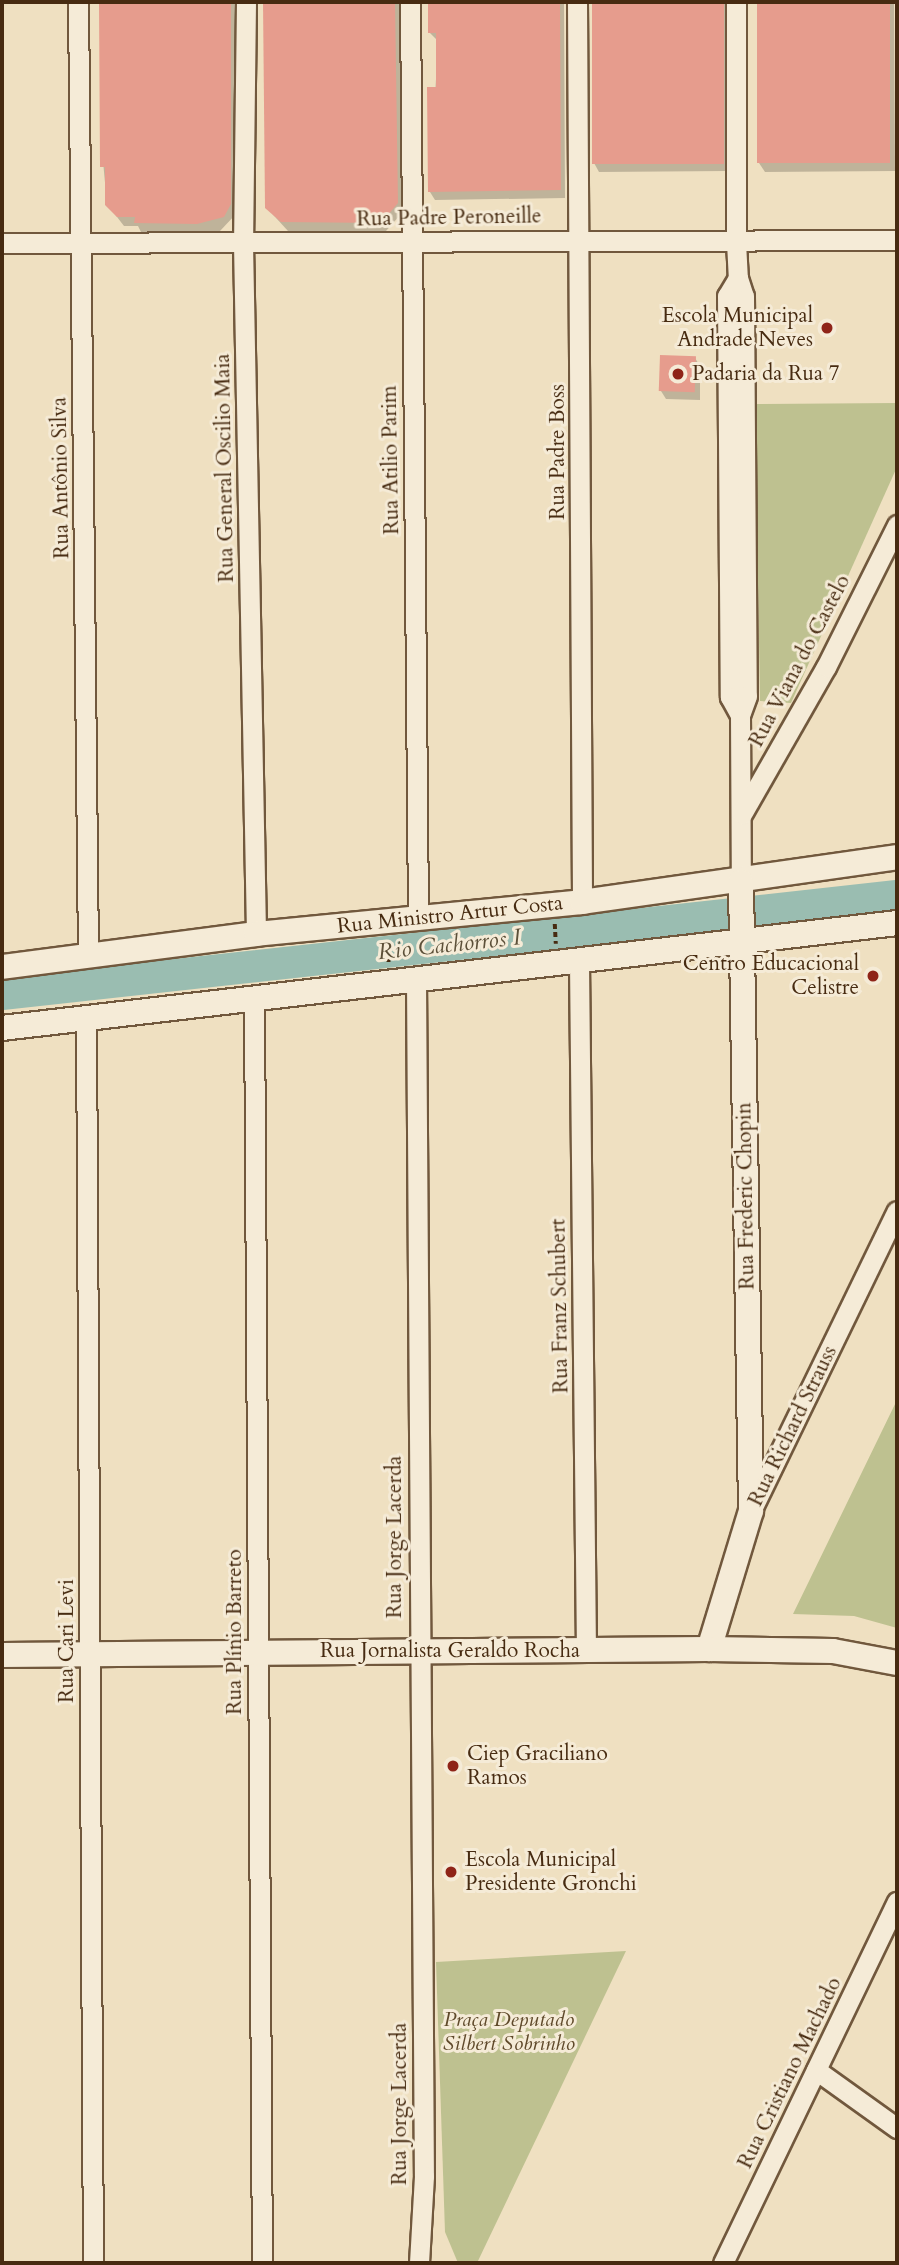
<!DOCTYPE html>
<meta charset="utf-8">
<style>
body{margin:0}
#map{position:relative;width:899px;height:2265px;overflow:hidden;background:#efe0c1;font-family:Cardo,serif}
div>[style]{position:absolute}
.green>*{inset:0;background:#bec190}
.shadow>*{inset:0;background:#0003}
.river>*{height:32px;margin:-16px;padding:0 16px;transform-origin:16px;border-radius:16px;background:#9abdb1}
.building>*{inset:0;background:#e69c8d;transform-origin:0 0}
.path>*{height:3.5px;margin-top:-1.75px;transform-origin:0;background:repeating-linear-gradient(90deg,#472b11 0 5px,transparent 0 8.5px)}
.roads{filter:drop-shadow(2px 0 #71583d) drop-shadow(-2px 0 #71583d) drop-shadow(0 2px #71583d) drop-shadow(0 -2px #71583d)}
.minor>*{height:19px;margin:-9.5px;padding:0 9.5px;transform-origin:9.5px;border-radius:9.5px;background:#f5ebd7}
.tertiary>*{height:24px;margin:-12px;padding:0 12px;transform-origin:12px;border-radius:12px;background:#f5ebd7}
.dots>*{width:19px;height:19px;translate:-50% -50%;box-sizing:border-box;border:4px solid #f5ebd7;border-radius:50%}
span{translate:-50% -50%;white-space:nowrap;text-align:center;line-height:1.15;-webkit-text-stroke:6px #f5ebd7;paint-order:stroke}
.street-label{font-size:21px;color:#472b11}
.poi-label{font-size:21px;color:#472b11}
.right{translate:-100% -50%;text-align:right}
.left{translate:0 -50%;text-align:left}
.park-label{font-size:21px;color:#5f492a;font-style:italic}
.water-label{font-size:23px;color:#5c5039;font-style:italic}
.frame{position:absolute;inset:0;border:4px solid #472b11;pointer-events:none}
</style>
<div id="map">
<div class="green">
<i style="clip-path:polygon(897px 403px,897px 467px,791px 703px,760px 701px,755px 404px)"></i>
<i style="clip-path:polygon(897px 1400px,897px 1628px,854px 1616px,793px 1614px)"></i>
<i style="clip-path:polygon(626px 1951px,477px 2263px,458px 2263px,445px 2232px,436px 1962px)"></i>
</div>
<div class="shadow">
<i style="clip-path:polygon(100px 2px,235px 2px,236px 214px,220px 231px,141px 232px,138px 226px,124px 226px,107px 204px,101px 140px)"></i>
<i style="clip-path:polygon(266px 2px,401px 2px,402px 213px,386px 231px,288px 231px,266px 207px)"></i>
<i style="clip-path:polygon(429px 2px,564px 2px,565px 198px,435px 200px,430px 192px,438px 41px,429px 32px)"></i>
<i style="clip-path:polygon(593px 2px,727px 2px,728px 171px,599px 172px,594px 163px)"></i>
<i style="clip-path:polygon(758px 2px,894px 2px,895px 171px,765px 172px,759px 163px)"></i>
<i style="clip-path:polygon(695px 358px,700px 366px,700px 400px,666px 399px,661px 391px)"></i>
</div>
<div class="river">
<i style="left:2px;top:994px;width:900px;rotate:-6.25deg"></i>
</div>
<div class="building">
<i style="clip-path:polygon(99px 2px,231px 2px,231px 204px,224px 217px,197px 224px,134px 223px,135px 217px,117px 217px,105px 205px,105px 167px,100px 167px)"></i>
<i style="clip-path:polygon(263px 2px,395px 2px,398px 203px,381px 223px,281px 222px,265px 208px)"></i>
<i style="clip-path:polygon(428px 2px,560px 2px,561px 190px,428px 192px,427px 87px,436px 87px,436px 33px,428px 33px)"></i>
<i style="left:592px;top:2px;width:132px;height:162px"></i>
<i style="left:757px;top:2px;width:133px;height:161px"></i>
<i style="left:660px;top:355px;width:36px;height:36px;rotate:2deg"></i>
</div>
<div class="path">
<i style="left:555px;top:924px;width:20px;rotate:87deg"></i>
<i style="left:388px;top:940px;width:24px;rotate:88deg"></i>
</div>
<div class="roads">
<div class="minor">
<i style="left:78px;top:2px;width:953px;rotate:89.4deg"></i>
<i style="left:246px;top:2px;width:241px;rotate:90.7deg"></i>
<i style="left:243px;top:243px;width:691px;rotate:88.92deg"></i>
<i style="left:410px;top:2px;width:915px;rotate:89.5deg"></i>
<i style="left:577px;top:2px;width:900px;rotate:89.68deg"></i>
<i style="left:736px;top:2px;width:240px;rotate:90deg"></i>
<i style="left:736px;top:242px;width:36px;rotate:87deg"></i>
<i style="left:738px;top:278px;width:19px;rotate:72deg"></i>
<i style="left:744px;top:296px;width:400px;rotate:89.6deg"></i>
<i style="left:747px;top:696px;width:20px;rotate:110deg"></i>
<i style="left:740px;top:715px;width:167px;rotate:89.7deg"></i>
<i style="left:2px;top:243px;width:895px;rotate:-0.19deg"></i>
<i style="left:738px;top:278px;width:21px;rotate:121deg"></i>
<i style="left:727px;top:296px;width:401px;rotate:89.6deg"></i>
<i style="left:730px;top:697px;width:21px;rotate:61deg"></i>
<i style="left:742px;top:814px;width:169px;rotate:-60.3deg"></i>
<i style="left:826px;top:667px;width:159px;rotate:-63.4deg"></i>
<i style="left:579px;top:962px;width:688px;rotate:89.42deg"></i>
<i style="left:416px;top:979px;width:1197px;rotate:89.62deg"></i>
<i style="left:424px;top:2176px;width:87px;rotate:93.3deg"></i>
<i style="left:254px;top:1000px;width:1263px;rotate:89.64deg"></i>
<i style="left:86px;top:1019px;width:1244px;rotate:89.68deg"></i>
<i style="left:752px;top:1509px;width:331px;rotate:-64.1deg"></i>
<i style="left:816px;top:2070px;width:100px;rotate:35.6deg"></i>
<i style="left:723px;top:2263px;width:401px;rotate:-64.3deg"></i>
</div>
<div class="tertiary">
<i style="left:2px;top:967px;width:256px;rotate:-7.4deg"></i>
<i style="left:256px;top:934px;width:328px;rotate:-5.6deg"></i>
<i style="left:582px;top:902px;width:318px;rotate:-8.1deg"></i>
<i style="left:2px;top:1028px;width:901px;rotate:-6.69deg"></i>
<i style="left:709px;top:1649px;width:144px;rotate:-73.1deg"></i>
<i style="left:751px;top:1511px;width:629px;rotate:-90.91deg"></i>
<i style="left:2px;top:1655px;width:707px;rotate:-0.49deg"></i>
<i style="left:709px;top:1649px;width:124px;rotate:0.9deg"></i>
<i style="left:833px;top:1651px;width:65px;rotate:10.6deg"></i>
</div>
</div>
<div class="dots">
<i style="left:827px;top:328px;background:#8f2418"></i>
<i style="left:678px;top:374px;background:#8f2418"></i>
<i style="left:873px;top:976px;background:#8f2418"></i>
<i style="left:453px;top:1766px;background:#8f2418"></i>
<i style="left:451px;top:1872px;background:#8f2418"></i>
</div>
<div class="street-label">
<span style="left:449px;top:218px;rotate:-1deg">Rua Padre Peroneille</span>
<span style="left:558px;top:452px;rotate:-90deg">Rua Padre Boss</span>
<span style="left:391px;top:460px;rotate:-91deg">Rua Atilio Parim</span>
<span style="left:225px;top:468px;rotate:-91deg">Rua General Oscilio Maia</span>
<span style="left:61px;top:478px;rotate:-91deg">Rua Antônio Silva</span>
<span style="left:800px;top:661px;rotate:-62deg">Rua Viana do Castelo</span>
<span style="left:450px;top:915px;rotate:-6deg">Rua Ministro Artur Costa</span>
<span style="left:746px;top:1196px;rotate:-91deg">Rua Frederic Chopin</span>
<span style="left:560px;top:1306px;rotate:-91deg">Rua Franz Schubert</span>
<span style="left:793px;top:1426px;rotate:-64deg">Rua Richard Strauss</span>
<span style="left:395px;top:1537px;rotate:-90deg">Rua Jorge Lacerda</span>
<span style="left:235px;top:1632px;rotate:-90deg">Rua Plínio Barreto</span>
<span style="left:67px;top:1641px;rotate:-90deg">Rua Cari Levi</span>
<span style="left:450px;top:1651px">Rua Jornalista Geraldo Rocha</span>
<span style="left:790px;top:2073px;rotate:-64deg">Rua Cristiano Machado</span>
<span style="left:400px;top:2104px;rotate:-90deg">Rua Jorge Lacerda</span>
</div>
<div class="poi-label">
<span class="right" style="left:813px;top:328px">Escola Municipal<br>Andrade Neves</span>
<span class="left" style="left:692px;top:374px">Padaria da Rua 7</span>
<span class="right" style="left:859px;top:976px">Centro Educacional<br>Celistre</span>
<span class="left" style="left:467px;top:1766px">Ciep Graciliano<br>Ramos</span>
<span class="left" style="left:465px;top:1872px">Escola Municipal<br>Presidente Gronchi</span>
</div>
<div class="park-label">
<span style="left:509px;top:2032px">Praça Deputado<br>Silbert Sobrinho</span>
</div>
<div class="water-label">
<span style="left:449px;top:945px;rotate:-6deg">Rio Cachorros I</span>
</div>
<div class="frame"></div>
</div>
